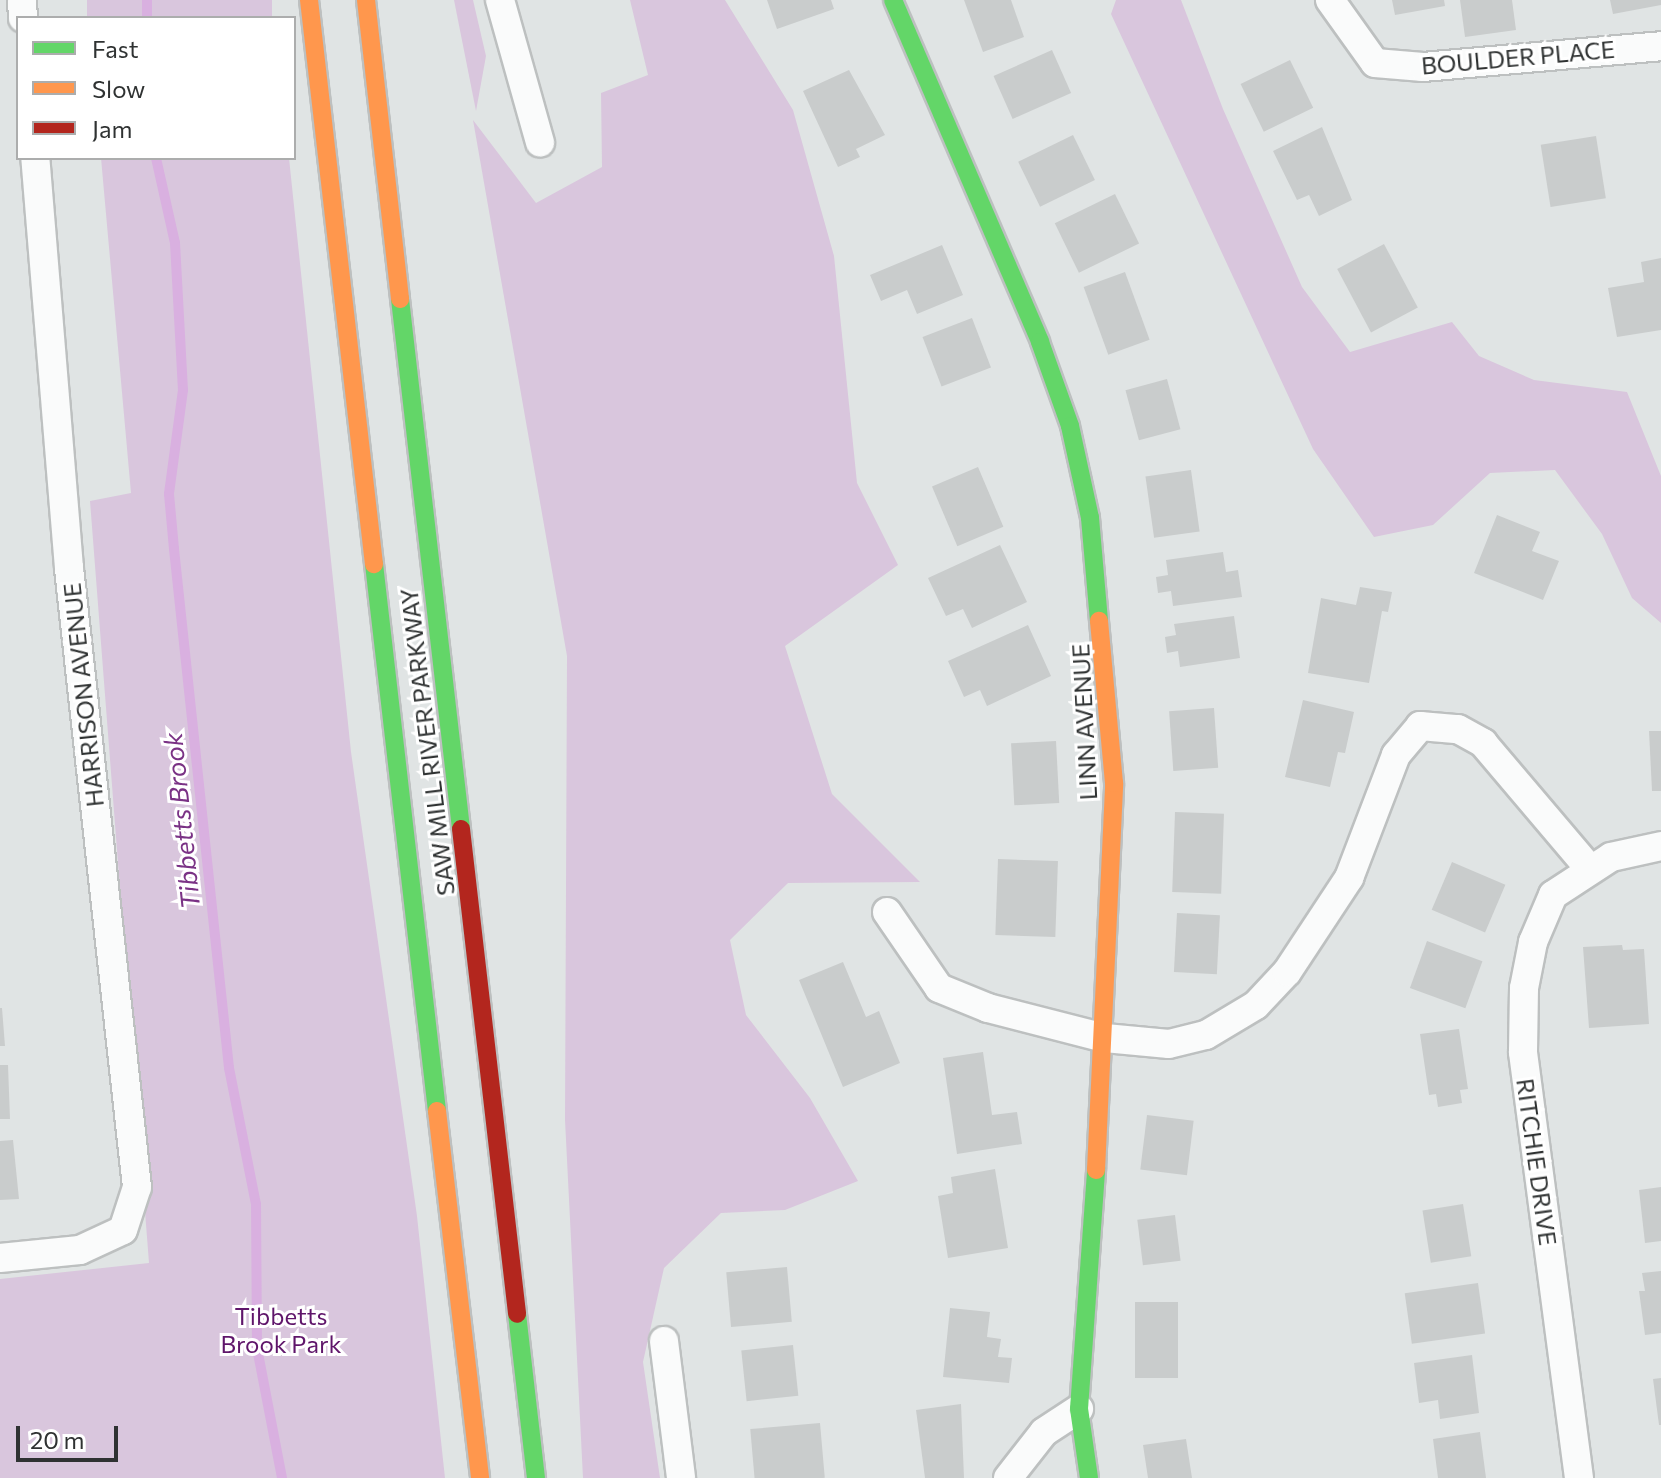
<!DOCTYPE html>
<style>
body{margin:0}
#map{position:relative;width:1661px;height:1478px;overflow:hidden;background:#e0e4e4;font-family:Commissioner,sans-serif}
div>[style]{position:absolute}
.green>*{inset:0;background:#d9c6dd;transform-origin:0 0}
.stream>*{height:10px;margin:-5px;padding:0 5px;transform-origin:5px;border-radius:5px;background:#d9b0e0}
.building>*{inset:0;background:#c9cccc;transform-origin:0 0}
.roads{filter:drop-shadow(2px 0 #bdc0c0) drop-shadow(-2px 0 #bdc0c0) drop-shadow(0 2px #bdc0c0) drop-shadow(0 -2px #bdc0c0)}
.street>*{height:28px;margin:-14px;padding:0 14px;transform-origin:14px;border-radius:14px;background:#fafbfb}
.fast>*{height:18px;margin:-9px;padding:0 9px;transform-origin:9px;border-radius:9px;background:#63d668}
.slow>*{height:18px;margin:-9px;padding:0 9px;transform-origin:9px;border-radius:9px;background:#ff974d}
.jam>*{height:18px;margin:-9px;padding:0 9px;transform-origin:9px;border-radius:9px;background:#b3261e}
span{translate:-50% -50%;white-space:nowrap;text-align:center;line-height:1.15;-webkit-text-stroke:6px #fff;paint-order:stroke}
.street-label{font-size:24px;color:#2f3232}
.park-label{font-size:24px;color:#5f156a}
.water-label{font-size:26px;color:#7a3285;font-style:italic}
.legend{position:absolute;left:16px;top:16px;width:280px;height:144px;box-sizing:border-box;background:#fff;border:2px solid #acadad;margin:0;padding:10px 14px;list-style:none;font-size:24px;color:#2f3232}
.legend li{display:flex;align-items:center;gap:16px;height:40px}
.legend b{width:40px;border:2px solid #acadad}
.scale{position:absolute;left:16px;top:1426px;width:102px;height:36px;box-sizing:border-box;border:4px solid #2f3232;border-top:0;padding-left:10px;font-size:24px;line-height:28px;white-space:nowrap;color:#2f3232;-webkit-text-stroke:6px #fff;paint-order:stroke}
</style>
<div id="map">
<div class="green">
<i style="left:87px;top:0;width:185px;height:18px"></i>
<i style="clip-path:polygon(454px 0,473px 0,486px 56px,476px 111px)"></i>
<i style="clip-path:polygon(630px 0,725px 0,793px 110px,834px 256px,857px 483px,898px 565px,785px 646px,832px 794px,920px 882px,788px 883px,730px 940px,746px 1015px,810px 1098px,858px 1181px,785px 1210px,721px 1213px,664px 1268px,643px 1362px,660px 1478px,583px 1478px,565px 1120px,567px 656px,473px 120px,536px 203px,602px 167px,601px 93px,648px 75px)"></i>
<i style="clip-path:polygon(1116px 0,1181px 0,1223px 109px,1302px 287px,1350px 352px,1452px 322px,1479px 356px,1534px 380px,1627px 392px,1661px 476px,1661px 623px,1632px 598px,1602px 534px,1555px 470px,1490px 473px,1433px 525px,1374px 537px,1313px 449px,1111px 14px)"></i>
<i style="clip-path:polygon(101px 158px,289px 158px,351px 752px,417px 1216px,445px 1478px,0 1478px,0 1279px,149px 1263px,90px 501px,131px 493px)"></i>
</div>
<div class="stream">
<i style="left:147px;top:0;width:18px;rotate:90deg"></i>
<i style="left:156px;top:158px;width:87px;rotate:77.4deg"></i>
<i style="left:175px;top:243px;width:147px;rotate:86.9deg"></i>
<i style="left:183px;top:390px;width:105px;rotate:97.7deg"></i>
<i style="left:169px;top:494px;width:55px;rotate:84.8deg"></i>
<i style="left:174px;top:549px;width:522px;rotate:83.95deg"></i>
<i style="left:229px;top:1068px;width:139px;rotate:78.8deg"></i>
<i style="left:256px;top:1204px;width:144px;rotate:89.6deg"></i>
<i style="left:257px;top:1348px;width:132px;rotate:79.1deg"></i>
</div>
<div class="building">
<i style="clip-path:polygon(767px 0,831px 0,834px 9px,777px 29px)"></i>
<i style="clip-path:polygon(964px 0,1011px 0,1024px 37px,983px 52px)"></i>
<i style="clip-path:polygon(1392px 0,1444px 0,1445px 6px,1395px 15px)"></i>
<i style="clip-path:polygon(1460px 0,1512px 0,1516px 30px,1465px 37px)"></i>
<i style="clip-path:polygon(1610px 0,1661px 0,1661px 5px,1613px 14px)"></i>
<i style="left:1052px;top:50px;width:47px;height:64px;rotate:66deg"></i>
<i style="left:1290px;top:60px;width:53px;height:55px;rotate:64deg"></i>
<i style="clip-path:polygon(849px 70px,885px 135px,856px 149px,860px 157px,838px 167px,803px 91px)"></i>
<i style="clip-path:polygon(1322px 127px,1352px 200px,1319px 216px,1309px 195px,1297px 200px,1273px 151px)"></i>
<i style="left:1073px;top:135px;width:50px;height:61px;rotate:64deg"></i>
<i style="left:1596px;top:136px;width:63px;height:56px;rotate:81deg"></i>
<i style="left:1115px;top:194px;width:55px;height:67px;rotate:64deg"></i>
<i style="left:1384px;top:244px;width:72px;height:53px;rotate:62deg"></i>
<i style="clip-path:polygon(942px 245px,963px 295px,917px 314px,907px 290px,881px 301px,870px 275px)"></i>
<i style="clip-path:polygon(1661px 258px,1661px 330px,1617px 337px,1608px 288px,1644px 282px,1641px 262px)"></i>
<i style="left:1125px;top:272px;width:72px;height:44px;rotate:70deg"></i>
<i style="left:972px;top:318px;width:53px;height:53px;rotate:69deg"></i>
<i style="left:1167px;top:379px;width:52px;height:43px;rotate:75deg"></i>
<i style="left:978px;top:467px;width:65px;height:50px;rotate:67deg"></i>
<i style="left:1191px;top:470px;width:62px;height:46px;rotate:82deg"></i>
<i style="clip-path:polygon(1497px 515px,1540px 532px,1532px 551px,1559px 561px,1543px 600px,1474px 573px)"></i>
<i style="clip-path:polygon(1000px 545px,1027px 602px,972px 628px,963px 609px,946px 616px,928px 578px)"></i>
<i style="clip-path:polygon(1223px 552px,1226px 572px,1238px 570px,1242px 597px,1173px 606px,1171px 591px,1158px 593px,1156px 577px,1168px 575px,1166px 560px)"></i>
<i style="clip-path:polygon(1360px 587px,1392px 592px,1388px 612px,1382px 611px,1369px 683px,1308px 673px,1321px 598px,1356px 605px)"></i>
<i style="clip-path:polygon(1234px 616px,1240px 658px,1180px 667px,1178px 651px,1167px 653px,1165px 637px,1176px 635px,1174px 624px)"></i>
<i style="clip-path:polygon(1028px 625px,1051px 676px,987px 706px,980px 690px,964px 697px,948px 661px)"></i>
<i style="clip-path:polygon(1303px 700px,1354px 712px,1345px 753px,1338px 752px,1330px 787px,1285px 777px)"></i>
<i style="left:1214px;top:708px;width:60px;height:45px;rotate:86deg"></i>
<i style="clip-path:polygon(1649px 731px,1661px 731px,1661px 791px,1652px 791px)"></i>
<i style="left:1056px;top:741px;width:62px;height:45px;rotate:87deg"></i>
<i style="left:1175px;top:812px;width:49px;height:80px;rotate:2deg"></i>
<i style="left:998px;top:859px;width:60px;height:76px;rotate:2deg"></i>
<i style="left:1452px;top:862px;width:58px;height:52px;rotate:23deg"></i>
<i style="left:1177px;top:913px;width:43px;height:59px;rotate:3deg"></i>
<i style="left:1427px;top:941px;width:59px;height:50px;rotate:20deg"></i>
<i style="clip-path:polygon(1622px 945px,1623px 950px,1644px 949px,1649px 1024px,1589px 1028px,1583px 947px)"></i>
<i style="clip-path:polygon(843px 962px,866px 1017px,879px 1011px,900px 1063px,843px 1087px,799px 980px)"></i>
<i style="clip-path:polygon(0 1008px,2px 1008px,5px 1046px,0 1046px)"></i>
<i style="clip-path:polygon(1459px 1029px,1468px 1089px,1460px 1090px,1462px 1103px,1438px 1107px,1436px 1094px,1429px 1095px,1420px 1034px)"></i>
<i style="clip-path:polygon(983px 1052px,992px 1115px,1017px 1112px,1022px 1144px,957px 1154px,943px 1058px)"></i>
<i style="clip-path:polygon(0 1065px,8px 1065px,10px 1119px,0 1119px)"></i>
<i style="left:1147px;top:1115px;width:47px;height:55px;rotate:7deg"></i>
<i style="clip-path:polygon(13px 1140px,19px 1199px,0 1200px,0 1141px)"></i>
<i style="clip-path:polygon(995px 1169px,1008px 1248px,948px 1258px,938px 1196px,953px 1193px,951px 1177px)"></i>
<i style="clip-path:polygon(1661px 1187px,1661px 1241px,1645px 1243px,1639px 1190px)"></i>
<i style="left:1463px;top:1204px;width:53px;height:41px;rotate:81deg"></i>
<i style="left:1175px;top:1215px;width:46px;height:38px;rotate:83deg"></i>
<i style="left:787px;top:1267px;width:55px;height:61px;rotate:85deg"></i>
<i style="clip-path:polygon(1661px 1271px,1661px 1333px,1645px 1335px,1639px 1291px,1645px 1291px,1642px 1273px)"></i>
<i style="left:1478px;top:1283px;width:51px;height:74px;rotate:82deg"></i>
<i style="left:1135px;top:1302px;width:43px;height:76px"></i>
<i style="clip-path:polygon(950px 1308px,990px 1312px,987px 1337px,1001px 1339px,998px 1357px,1012px 1358px,1009px 1383px,943px 1377px)"></i>
<i style="left:793px;top:1345px;width:51px;height:52px;rotate:84deg"></i>
<i style="clip-path:polygon(1472px 1355px,1479px 1413px,1440px 1419px,1438px 1400px,1419px 1403px,1414px 1363px)"></i>
<i style="clip-path:polygon(1661px 1378px,1661px 1425px,1659px 1425px,1653px 1379px)"></i>
<i style="clip-path:polygon(961px 1404px,964px 1478px,925px 1478px,916px 1410px)"></i>
<i style="left:820px;top:1423px;width:55px;height:70px;rotate:85deg"></i>
<i style="clip-path:polygon(1480px 1432px,1486px 1478px,1438px 1478px,1433px 1439px)"></i>
<i style="clip-path:polygon(1186px 1439px,1192px 1478px,1148px 1478px,1143px 1445px)"></i>
</div>
<div class="roads">
<div class="street">
<i style="left:22px;top:0;width:18px;rotate:87deg"></i>
<i style="left:500px;top:0;width:148px;rotate:74.3deg"></i>
<i style="left:1330px;top:0;width:77px;rotate:54.5deg"></i>
<i style="left:1375px;top:63px;width:48px;rotate:4.8deg"></i>
<i style="left:1423px;top:67px;width:239px;rotate:-5deg"></i>
<i style="left:887px;top:912px;width:92px;rotate:55.6deg"></i>
<i style="left:939px;top:988px;width:53px;rotate:22.2deg"></i>
<i style="left:988px;top:1008px;width:121px;rotate:14.4deg"></i>
<i style="left:1105px;top:1038px;width:64px;rotate:5.4deg"></i>
<i style="left:1169px;top:1044px;width:38px;rotate:-14deg"></i>
<i style="left:1206px;top:1035px;width:58px;rotate:-31deg"></i>
<i style="left:1256px;top:1005px;width:45px;rotate:-46.8deg"></i>
<i style="left:1287px;top:972px;width:113px;rotate:-56.6deg"></i>
<i style="left:1349px;top:878px;width:132px;rotate:-69.1deg"></i>
<i style="left:1396px;top:755px;width:38px;rotate:-50deg"></i>
<i style="left:1420px;top:726px;width:38px;rotate:5deg"></i>
<i style="left:1458px;top:729px;width:29px;rotate:29deg"></i>
<i style="left:1483px;top:743px;width:165px;rotate:49.7deg"></i>
<i style="left:0;top:1258px;width:80px;rotate:-5.7deg"></i>
<i style="left:80px;top:1250px;width:47px;rotate:-24.9deg"></i>
<i style="left:123px;top:1230px;width:45px;rotate:-72deg"></i>
<i style="left:137px;top:1187px;width:623px;rotate:-96.27deg"></i>
<i style="left:69px;top:568px;width:411px;rotate:-94.7deg"></i>
<i style="left:664px;top:1341px;width:138px;rotate:82.9deg"></i>
<i style="left:1008px;top:1478px;width:58px;rotate:-52deg"></i>
<i style="left:1044px;top:1432px;width:42px;rotate:-33.3deg"></i>
<i style="left:1579px;top:1478px;width:430px;rotate:-97.5deg"></i>
<i style="left:1523px;top:1052px;width:64px;rotate:-89.1deg"></i>
<i style="left:1524px;top:988px;width:47px;rotate:-78.9deg"></i>
<i style="left:1533px;top:942px;width:51px;rotate:-66.9deg"></i>
<i style="left:1553px;top:895px;width:69px;rotate:-33.2deg"></i>
<i style="left:1611px;top:857px;width:51px;rotate:-12.4deg"></i>
</div>
<div class="fast">
<i style="left:893px;top:0;width:372px;rotate:66.7deg"></i>
<i style="left:1040px;top:342px;width:89px;rotate:70.3deg"></i>
<i style="left:1070px;top:426px;width:94px;rotate:77.7deg"></i>
<i style="left:1090px;top:518px;width:103px;rotate:85deg"></i>
<i style="left:400px;top:299px;width:533px;rotate:83.43deg"></i>
<i style="left:374px;top:564px;width:551px;rotate:83.43deg"></i>
<i style="left:517px;top:1314px;width:165px;rotate:83.4deg"></i>
<i style="left:1089px;top:1478px;width:70px;rotate:-98.2deg"></i>
<i style="left:1079px;top:1409px;width:240px;rotate:-85.9deg"></i>
</div>
<div class="slow">
<i style="left:309px;top:0;width:568px;rotate:83.43deg"></i>
<i style="left:366px;top:0;width:301px;rotate:83.5deg"></i>
<i style="left:437px;top:1111px;width:370px;rotate:83.3deg"></i>
<i style="left:1096px;top:1170px;width:387px;rotate:-87.3deg"></i>
<i style="left:1114px;top:783px;width:163px;rotate:-95.3deg"></i>
</div>
<div class="jam">
<i style="left:461px;top:829px;width:488px;rotate:83.4deg"></i>
</div>
</div>
<div class="street-label">
<span style="left:1518px;top:57px;rotate:-5deg">BOULDER PLACE</span>
<span style="left:83px;top:695px;rotate:-96deg">HARRISON AVENUE</span>
<span style="left:1084px;top:722px;rotate:-93deg">LINN AVENUE</span>
<span style="left:427px;top:742px;rotate:-97deg">SAW MILL RIVER PARKWAY</span>
<span style="left:1537px;top:1162px;rotate:82deg">RITCHIE DRIVE</span>
</div>
<div class="park-label">
<span style="left:281px;top:1330px">Tibbetts<br>Brook Park</span>
</div>
<div class="water-label">
<span style="left:181px;top:821px;rotate:-96deg">Tibbetts Brook</span>
</div>
<ul class="legend">
<li><b style="height:10px;background:#63d668"></b>Fast</li>
<li><b style="height:10px;background:#ff974d"></b>Slow</li>
<li><b style="height:10px;background:#b3261e"></b>Jam</li>
</ul>
<div class="scale">20 m</div>
</div>
